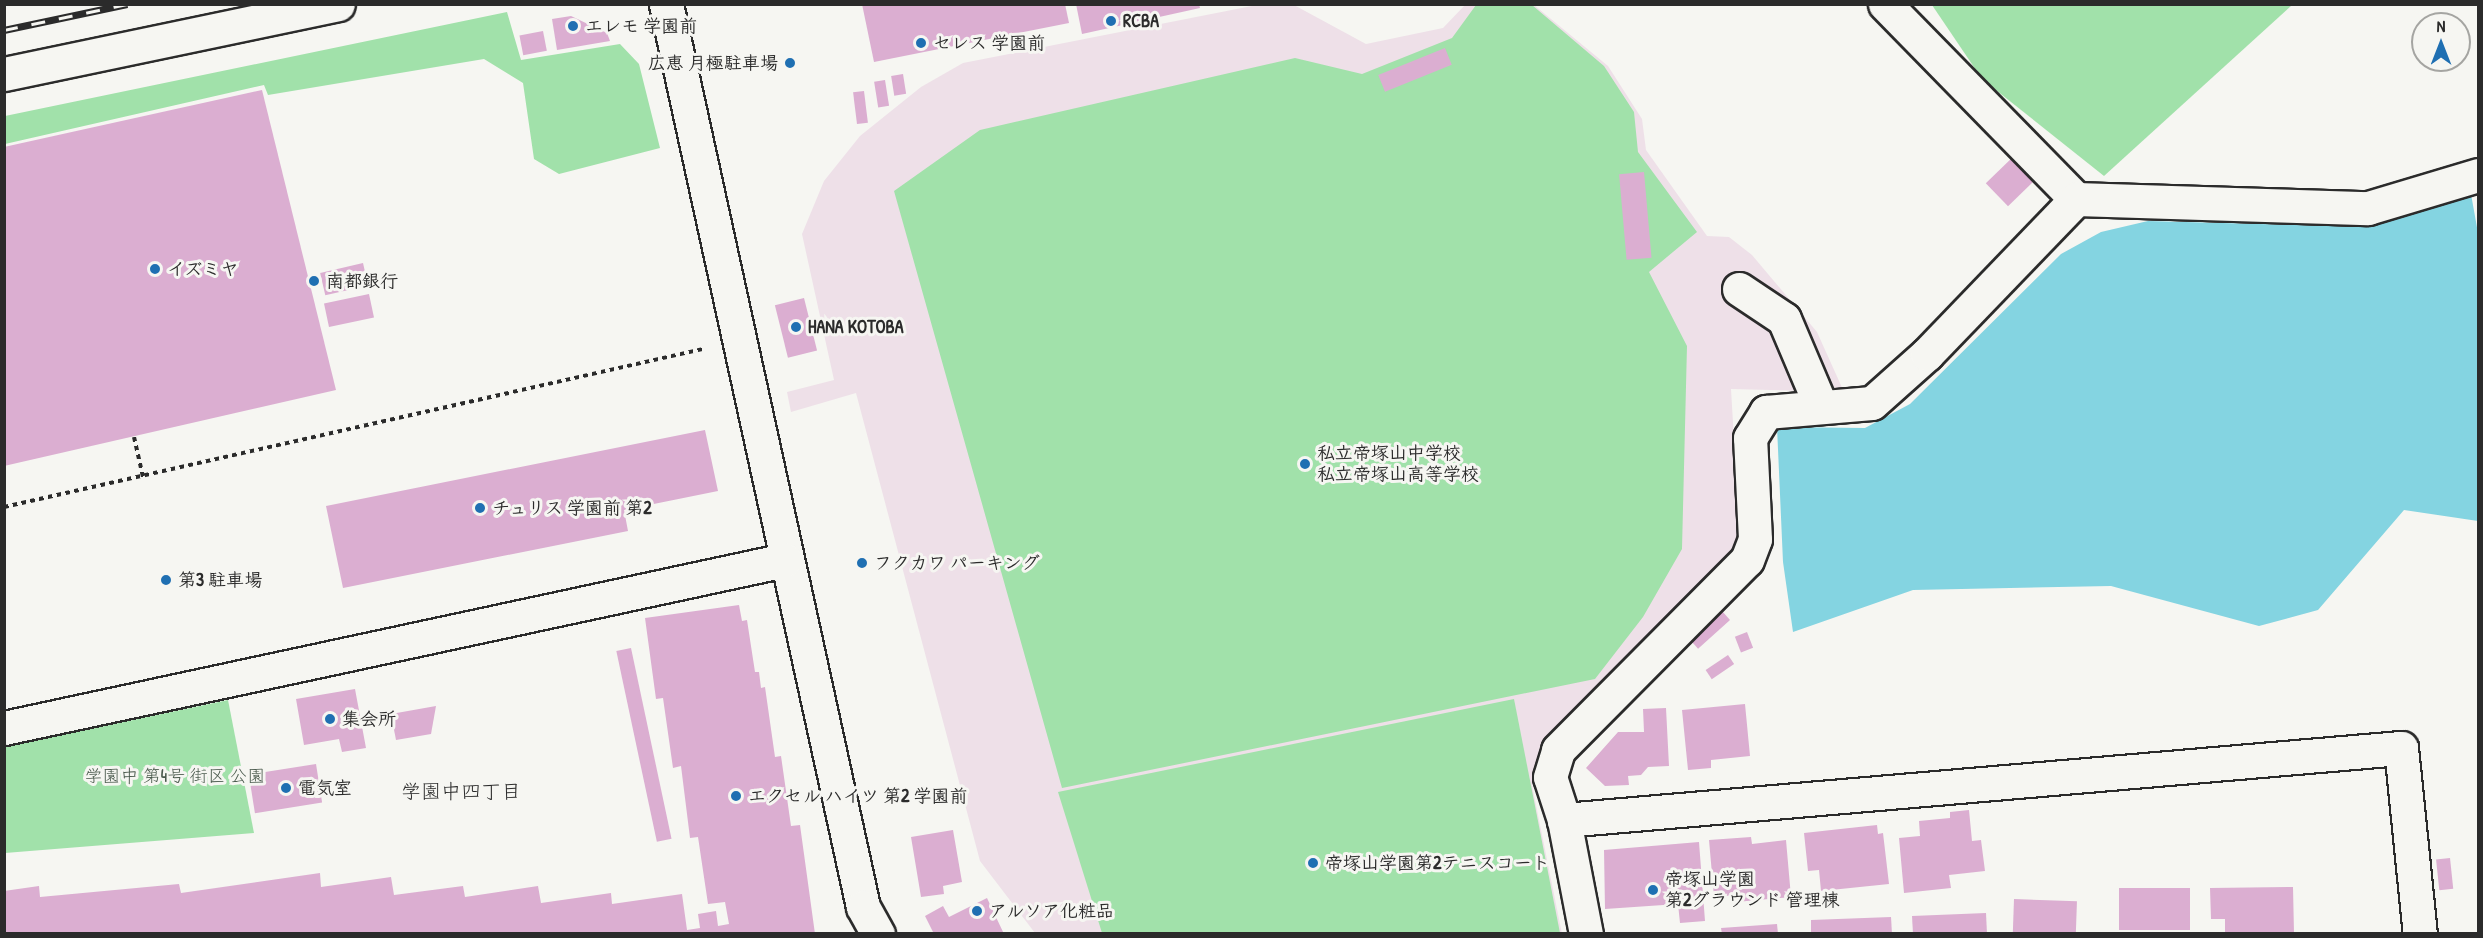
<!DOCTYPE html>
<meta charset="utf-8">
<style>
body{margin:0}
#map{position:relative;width:2483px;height:938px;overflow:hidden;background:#f6f6f2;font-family:"Patrick Hand","Klee One",sans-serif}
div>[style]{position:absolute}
.built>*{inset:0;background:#eee0e8}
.green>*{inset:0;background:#a1e1aa}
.water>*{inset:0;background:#84d4e1}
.building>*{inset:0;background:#dbaed1;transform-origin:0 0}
.path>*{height:4px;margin-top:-2px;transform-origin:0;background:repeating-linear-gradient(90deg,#2b2b2b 0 4.5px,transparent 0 9px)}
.roads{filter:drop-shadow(2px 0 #2b2b2b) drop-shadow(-2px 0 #2b2b2b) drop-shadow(0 2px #2b2b2b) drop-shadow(0 -2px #2b2b2b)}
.minor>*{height:33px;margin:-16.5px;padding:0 16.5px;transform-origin:16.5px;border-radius:16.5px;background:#f6f6f2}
.rail>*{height:7px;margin-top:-3.5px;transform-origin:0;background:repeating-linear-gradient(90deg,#f6f6f2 0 14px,#2b2b2b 0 28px);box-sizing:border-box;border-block:2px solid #2b2b2b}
.dots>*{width:16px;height:16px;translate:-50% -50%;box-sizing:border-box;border:3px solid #f6f6f2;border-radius:50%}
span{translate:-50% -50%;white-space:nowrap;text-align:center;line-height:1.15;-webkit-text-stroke:6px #f6f6f2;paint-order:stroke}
.poi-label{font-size:18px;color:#2b2b2b;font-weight:700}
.left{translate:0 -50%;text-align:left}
.right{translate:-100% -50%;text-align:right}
.park-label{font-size:18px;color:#48584b}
.neighbourhood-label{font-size:20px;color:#2b2b2b}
.frame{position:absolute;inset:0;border:6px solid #2b2b2b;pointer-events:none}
.north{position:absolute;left:2411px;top:12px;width:60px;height:60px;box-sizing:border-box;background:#f6f6f2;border:2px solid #a5a5a2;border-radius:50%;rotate:0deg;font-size:16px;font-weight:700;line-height:24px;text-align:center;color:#2b2b2b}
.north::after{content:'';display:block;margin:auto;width:21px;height:27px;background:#1f6fb2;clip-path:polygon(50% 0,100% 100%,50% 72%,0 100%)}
</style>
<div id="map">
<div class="built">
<i style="clip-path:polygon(1262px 4px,1294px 5px,1366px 44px,1443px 28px,1465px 5px,1534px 5px,1608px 66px,1642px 119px,1646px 150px,1707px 236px,1729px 237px,1752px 255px,1817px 332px,1844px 392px,1731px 389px,1740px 541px,1730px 558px,1555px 730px,1538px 755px,1532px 785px,1562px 934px,1035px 933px,980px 861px,856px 393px,791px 412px,787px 392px,834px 380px,802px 234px,824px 181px,860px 136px,921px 87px,963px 63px)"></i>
</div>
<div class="green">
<i style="clip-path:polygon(1476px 5px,1532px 5px,1604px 66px,1634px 112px,1638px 152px,1697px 232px,1649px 272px,1687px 346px,1682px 549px,1643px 617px,1595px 679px,1062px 788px,894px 191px,980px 130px,1295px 58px,1362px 74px,1452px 38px)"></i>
<i style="clip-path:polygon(1932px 5px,2292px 5px,2104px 176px,1982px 79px)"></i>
<i style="clip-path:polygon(507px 12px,521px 60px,620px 44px,639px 64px,660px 148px,559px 174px,534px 159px,523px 83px,484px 59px,268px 95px,264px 85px,5px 144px,5px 116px)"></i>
<i style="clip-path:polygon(1514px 699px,1560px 933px,1102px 933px,1058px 792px)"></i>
<i style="clip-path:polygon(228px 700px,254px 833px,5px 853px,5px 747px)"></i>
</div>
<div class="water">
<i style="clip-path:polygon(2471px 194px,2478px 233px,2478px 521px,2404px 510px,2318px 610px,2259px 626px,2111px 586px,1913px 590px,1793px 632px,1783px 562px,1777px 427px,1865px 428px,1910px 404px,2061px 254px,2101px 232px,2148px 221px,2368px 227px)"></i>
</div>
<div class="building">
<i style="clip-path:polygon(862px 4px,1065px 4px,1069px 23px,874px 62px)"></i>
<i style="clip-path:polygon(1076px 4px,1199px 4px,1200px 8px,1082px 34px)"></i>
<i style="clip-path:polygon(571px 16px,607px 33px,610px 41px,557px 50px,552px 19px)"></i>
<i style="left:543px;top:31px;width:20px;height:24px;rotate:79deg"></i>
<i style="left:1445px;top:48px;width:18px;height:72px;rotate:68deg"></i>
<i style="left:903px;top:74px;width:20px;height:12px;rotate:81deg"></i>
<i style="left:885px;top:80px;width:26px;height:11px;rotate:81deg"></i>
<i style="clip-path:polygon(262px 90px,336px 390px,4px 466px,4px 147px)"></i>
<i style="left:864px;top:91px;width:32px;height:11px;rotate:83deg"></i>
<i style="left:2016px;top:154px;width:32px;height:42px;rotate:46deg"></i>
<i style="left:1644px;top:172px;width:86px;height:25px;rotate:85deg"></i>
<i style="left:363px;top:263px;width:23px;height:44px;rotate:77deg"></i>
<i style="left:369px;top:294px;width:24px;height:46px;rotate:78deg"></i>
<i style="left:804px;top:298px;width:54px;height:30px;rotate:76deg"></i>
<i style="clip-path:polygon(705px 430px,718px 491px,624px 510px,628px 531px,343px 588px,326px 506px)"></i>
<i style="clip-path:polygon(739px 605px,742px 621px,747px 620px,755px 672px,759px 672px,761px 688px,765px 687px,775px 757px,781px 756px,791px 826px,800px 825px,815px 934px,4px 934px,4px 891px,39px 886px,40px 897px,179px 884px,181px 893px,320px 873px,321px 887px,391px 877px,394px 895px,463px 886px,465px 897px,538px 886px,541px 903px,611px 893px,612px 904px,682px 894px,687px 930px,700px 928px,698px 914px,716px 911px,718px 926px,729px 924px,725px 902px,708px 904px,698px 837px,690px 838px,681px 766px,673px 768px,663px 698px,656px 699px,645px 618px)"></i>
<i style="left:1722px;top:611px;width:12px;height:43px;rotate:48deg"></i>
<i style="left:1747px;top:632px;width:17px;height:13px;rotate:69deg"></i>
<i style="left:631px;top:648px;width:195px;height:15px;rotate:78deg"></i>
<i style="left:1728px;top:655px;width:11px;height:27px;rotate:56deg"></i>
<i style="clip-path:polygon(355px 689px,366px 748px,342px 752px,339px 739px,304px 745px,296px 699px)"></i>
<i style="clip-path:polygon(1745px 704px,1750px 756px,1711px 760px,1711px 768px,1688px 770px,1682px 710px)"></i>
<i style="clip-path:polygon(436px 706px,431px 734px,396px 740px,391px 714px)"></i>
<i style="clip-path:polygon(1666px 708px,1669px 766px,1648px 767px,1641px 775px,1628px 776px,1629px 785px,1605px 786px,1586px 768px,1618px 732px,1644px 732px,1643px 709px)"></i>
<i style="left:316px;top:764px;width:39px;height:68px;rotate:81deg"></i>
<i style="clip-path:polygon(1969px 810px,1972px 841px,1981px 840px,1985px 871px,1949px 875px,1951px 888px,1904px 893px,1899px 838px,1920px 836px,1919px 821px,1950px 818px,1950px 812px)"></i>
<i style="clip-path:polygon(1877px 825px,1878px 834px,1883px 833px,1889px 884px,1821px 891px,1819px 870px,1808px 871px,1804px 833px)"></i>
<i style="clip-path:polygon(953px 830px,962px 882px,943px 886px,944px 894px,921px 897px,911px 837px)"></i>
<i style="clip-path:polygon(1751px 837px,1752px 844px,1786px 840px,1791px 897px,1736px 902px,1736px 895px,1714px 897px,1709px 840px)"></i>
<i style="clip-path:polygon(1699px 842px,1705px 921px,1680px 923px,1678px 904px,1605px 909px,1604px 850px)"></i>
<i style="left:2450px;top:858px;width:31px;height:14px;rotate:84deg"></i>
<i style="clip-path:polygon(2293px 887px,2294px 933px,2225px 934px,2225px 919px,2211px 919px,2210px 888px)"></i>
<i style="left:2119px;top:888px;width:71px;height:42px"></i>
<i style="clip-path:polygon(987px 898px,1004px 934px,934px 934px,925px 916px,943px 906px,949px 917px)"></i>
<i style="left:2014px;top:899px;width:63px;height:35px;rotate:2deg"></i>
<i style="clip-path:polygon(1986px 913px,1987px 934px,1913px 934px,1912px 916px)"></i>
<i style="clip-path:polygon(1891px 917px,1892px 934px,1811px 934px,1811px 920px)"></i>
<i style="clip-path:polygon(1777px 924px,1778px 934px,1722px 934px,1721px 928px)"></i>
</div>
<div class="path">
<i style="left:134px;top:437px;width:41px;rotate:77.3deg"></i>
<i style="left:4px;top:507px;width:717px;rotate:-12.74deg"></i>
</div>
<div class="roads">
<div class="minor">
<i style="left:666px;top:4px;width:924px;rotate:77.69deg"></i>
<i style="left:863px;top:907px;width:31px;rotate:61deg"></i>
<i style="left:1885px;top:4px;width:273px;rotate:45.6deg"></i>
<i style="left:4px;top:74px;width:341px;rotate:-11.8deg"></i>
<i style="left:1739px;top:289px;width:54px;rotate:33.7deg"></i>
<i style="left:1784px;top:319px;width:95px;rotate:67deg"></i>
<i style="left:4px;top:728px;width:799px;rotate:-12.14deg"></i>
<i style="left:1564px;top:820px;width:840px;rotate:-4.92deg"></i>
<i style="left:2401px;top:748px;width:187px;rotate:84.2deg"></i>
<i style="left:1586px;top:934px;width:116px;rotate:-100.9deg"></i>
<i style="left:1564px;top:820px;width:45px;rotate:-108deg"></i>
<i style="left:1550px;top:777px;width:28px;rotate:-73deg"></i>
<i style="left:1558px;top:750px;width:268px;rotate:-45.2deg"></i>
<i style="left:1747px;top:560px;width:22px;rotate:-69deg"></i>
<i style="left:1755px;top:539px;width:101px;rotate:-92.8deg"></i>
<i style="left:1750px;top:438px;width:31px;rotate:-58deg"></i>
<i style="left:1766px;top:412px;width:106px;rotate:-4.9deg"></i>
<i style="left:1872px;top:403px;width:74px;rotate:-41.7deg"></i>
<i style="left:1927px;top:354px;width:215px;rotate:-46.1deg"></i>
<i style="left:2076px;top:199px;width:292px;rotate:1.8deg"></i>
<i style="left:2368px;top:208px;width:115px;rotate:-16.7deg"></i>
</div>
</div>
<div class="rail">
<i style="left:4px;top:30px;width:126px;rotate:-11.9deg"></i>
</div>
<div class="dots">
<i style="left:1111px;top:21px;background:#1f6fb2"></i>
<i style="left:573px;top:26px;background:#1f6fb2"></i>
<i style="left:921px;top:43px;background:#1f6fb2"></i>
<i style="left:790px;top:63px;background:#1f6fb2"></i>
<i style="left:155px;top:269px;background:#1f6fb2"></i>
<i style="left:314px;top:281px;background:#1f6fb2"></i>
<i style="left:796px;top:327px;background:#1f6fb2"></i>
<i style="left:1305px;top:464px;background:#1f6fb2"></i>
<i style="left:480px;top:508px;background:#1f6fb2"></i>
<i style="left:862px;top:563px;background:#1f6fb2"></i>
<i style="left:166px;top:580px;background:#1f6fb2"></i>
<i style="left:330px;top:719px;background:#1f6fb2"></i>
<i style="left:286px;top:788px;background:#1f6fb2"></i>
<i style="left:736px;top:796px;background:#1f6fb2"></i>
<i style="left:1313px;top:863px;background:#1f6fb2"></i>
<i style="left:1653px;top:890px;background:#1f6fb2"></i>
<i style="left:977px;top:911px;background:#1f6fb2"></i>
</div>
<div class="poi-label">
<span class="left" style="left:1123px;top:21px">RCBA</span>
<span class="left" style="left:585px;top:26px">エレモ 学園前</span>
<span class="left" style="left:933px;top:43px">セレス 学園前</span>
<span class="right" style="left:778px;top:63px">広恵 月極駐車場</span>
<span class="left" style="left:167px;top:269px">イズミヤ</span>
<span class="left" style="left:326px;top:281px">南都銀行</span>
<span class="left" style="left:808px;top:327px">HANA KOTOBA</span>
<span class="left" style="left:1317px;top:464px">私立帝塚山中学校<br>私立帝塚山高等学校</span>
<span class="left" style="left:492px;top:508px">チュリス 学園前 第2</span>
<span class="left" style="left:874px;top:563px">フクカワ パーキング</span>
<span class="left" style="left:178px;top:580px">第3 駐車場</span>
<span class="left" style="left:342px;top:719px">集会所</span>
<span class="left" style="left:298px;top:788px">電気室</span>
<span class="left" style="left:748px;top:796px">エクセル ハイツ 第2 学園前</span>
<span class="left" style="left:1325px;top:863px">帝塚山学園第2テニスコート</span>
<span class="left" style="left:1665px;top:890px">帝塚山学園<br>第2グラウンド 管理棟</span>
<span class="left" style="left:989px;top:911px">アルソア化粧品</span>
</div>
<div class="park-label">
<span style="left:175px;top:776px">学園中 第4号 街区 公園</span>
</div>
<div class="neighbourhood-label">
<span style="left:461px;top:790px">学園中四丁目</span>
</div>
<div class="frame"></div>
<div class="north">N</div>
</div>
